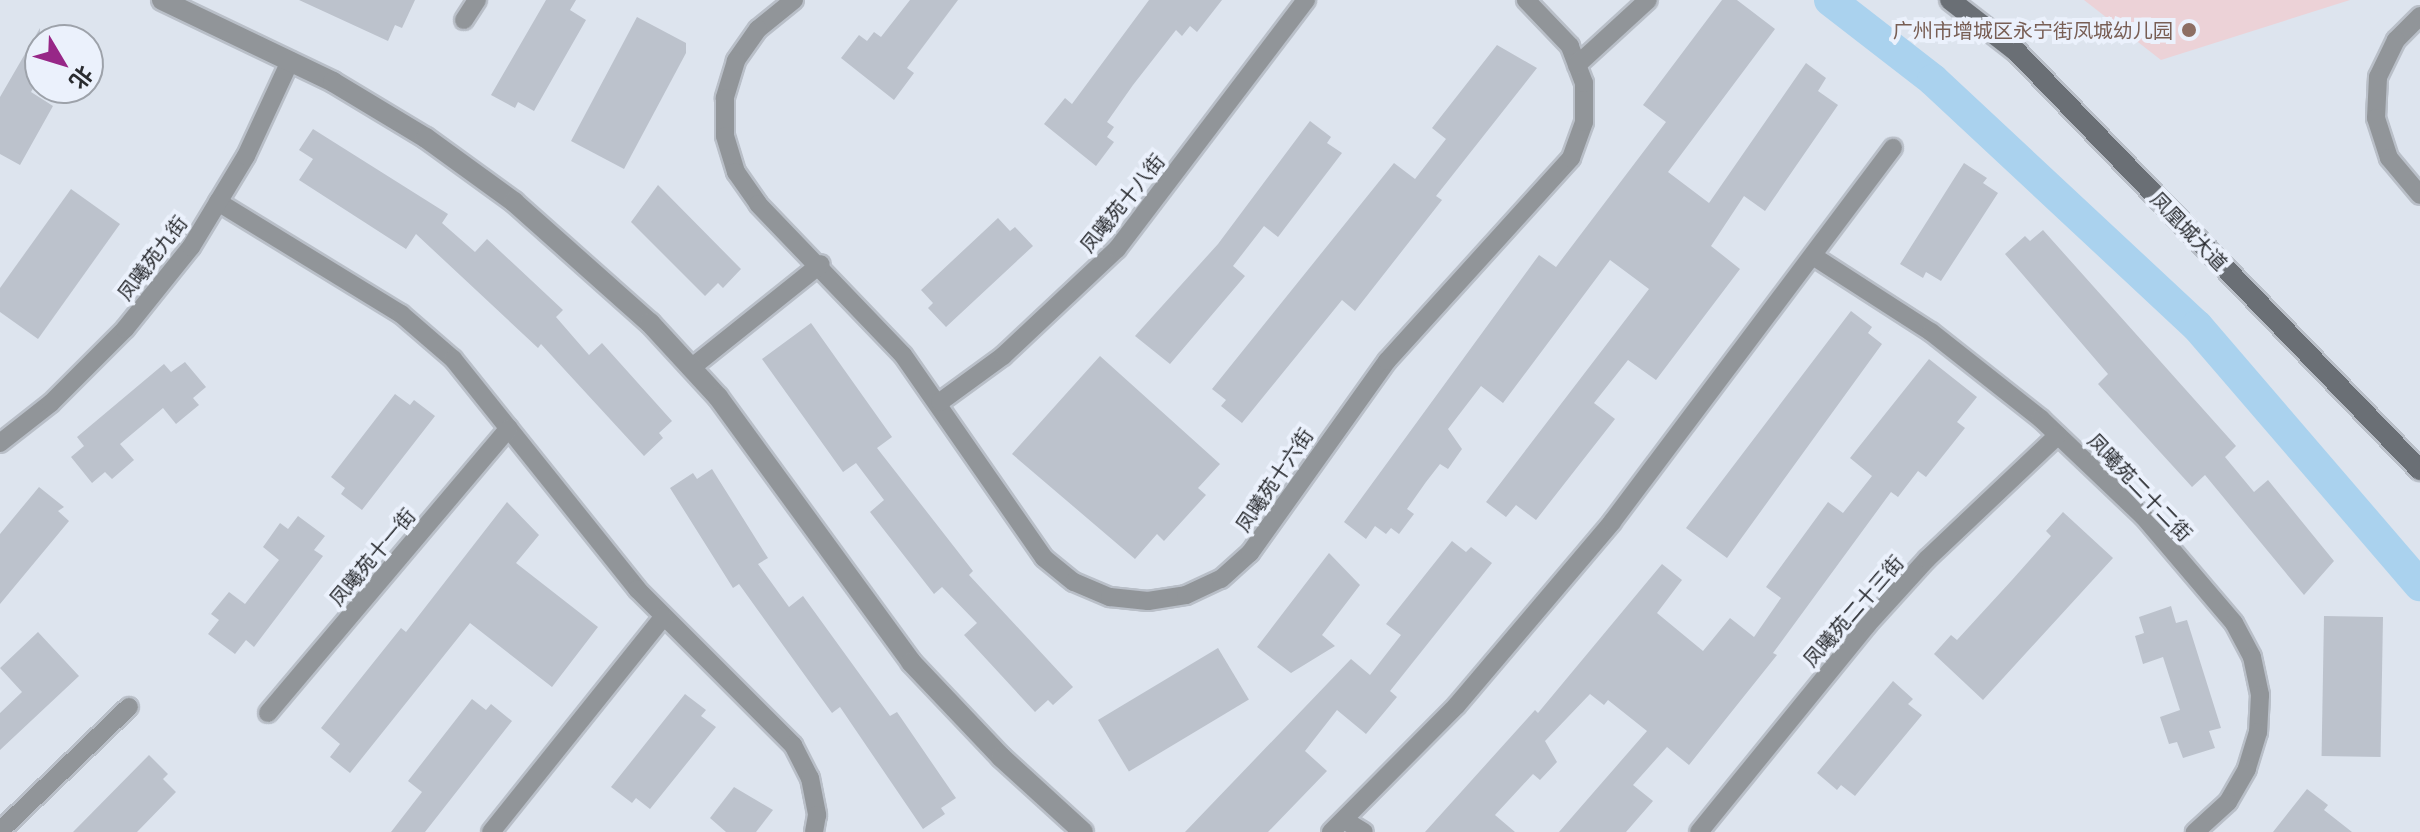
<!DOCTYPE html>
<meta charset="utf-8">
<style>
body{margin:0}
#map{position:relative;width:2420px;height:832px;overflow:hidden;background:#dde4ee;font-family:Lato,"Noto Sans SC",sans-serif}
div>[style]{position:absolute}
.education>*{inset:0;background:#ecd2d7}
.canal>*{height:32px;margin:-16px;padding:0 16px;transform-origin:16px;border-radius:16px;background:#aad2ee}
.building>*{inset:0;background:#bcc2cc;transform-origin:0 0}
.roads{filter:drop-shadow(2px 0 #b9bfc8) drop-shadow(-2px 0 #b9bfc8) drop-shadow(0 2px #b9bfc8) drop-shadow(0 -2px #b9bfc8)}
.lane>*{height:18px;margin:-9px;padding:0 9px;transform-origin:9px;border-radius:9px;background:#919599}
.street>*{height:20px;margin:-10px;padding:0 10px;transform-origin:10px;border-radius:10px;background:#919599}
.secondary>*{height:20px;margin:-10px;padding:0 10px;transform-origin:10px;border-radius:10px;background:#6a6f75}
.dots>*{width:22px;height:22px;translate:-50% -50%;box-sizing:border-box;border:4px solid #ebf1fc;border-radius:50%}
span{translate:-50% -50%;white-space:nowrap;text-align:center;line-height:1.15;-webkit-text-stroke:8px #ebf1fc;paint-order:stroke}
.education-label{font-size:20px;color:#785e54}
.right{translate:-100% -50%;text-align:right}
.street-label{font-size:20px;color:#292b2f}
.north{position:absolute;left:24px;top:24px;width:80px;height:80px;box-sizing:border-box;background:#ebf1fc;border:2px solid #9da2aa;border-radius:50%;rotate:128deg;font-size:22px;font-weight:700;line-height:32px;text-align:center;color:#292b2f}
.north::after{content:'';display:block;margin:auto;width:28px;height:36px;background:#972787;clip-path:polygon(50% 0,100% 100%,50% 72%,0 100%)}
</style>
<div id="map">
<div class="education">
<i style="clip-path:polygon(2084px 0,2350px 0,2161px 60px)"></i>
</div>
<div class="canal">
<i style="left:1830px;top:0;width:130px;rotate:37.8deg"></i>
<i style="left:1933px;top:80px;width:361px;rotate:43deg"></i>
<i style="left:2197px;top:326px;width:342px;rotate:49.3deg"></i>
</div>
<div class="building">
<i style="clip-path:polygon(299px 0,415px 0,402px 28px,395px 25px,388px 41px)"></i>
<i style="clip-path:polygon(546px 0,576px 0,570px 10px,586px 20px,534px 111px,518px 102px,515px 108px,491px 95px)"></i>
<i style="clip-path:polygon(910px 0,958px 0,907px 68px,914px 73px,894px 100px,841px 58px,859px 35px,867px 41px,874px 32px,881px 37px)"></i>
<i style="clip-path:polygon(1149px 0,1222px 0,1197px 32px,1190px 26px,1182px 36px,1176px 30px,1133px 85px,1107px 122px,1114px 127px,1107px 137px,1114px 142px,1096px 166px,1044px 124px,1065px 98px,1072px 104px)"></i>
<i style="clip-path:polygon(1722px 0,1737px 0,1775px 29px,1668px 172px,1709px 203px,1806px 63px,1826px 78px,1818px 91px,1838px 105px,1765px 211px,1744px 196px,1711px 246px,1740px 269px,1656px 380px,1628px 360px,1594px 403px,1615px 419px,1536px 520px,1516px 505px,1506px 517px,1486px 502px,1649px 289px,1610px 260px,1503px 403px,1481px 386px,1448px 429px,1462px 449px,1448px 469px,1440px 464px,1426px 482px,1407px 509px,1414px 514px,1399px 534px,1391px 528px,1386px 534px,1375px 526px,1366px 539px,1344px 522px,1539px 255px,1556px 267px,1666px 122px,1643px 105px)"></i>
<i style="clip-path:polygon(637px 17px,686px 43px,686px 53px,624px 169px,571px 141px)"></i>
<i style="clip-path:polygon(40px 28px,40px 76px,31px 92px,53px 106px,20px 165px,0 154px,0 97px)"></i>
<i style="clip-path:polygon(1497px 45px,1537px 68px,1436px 196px,1442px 200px,1355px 311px,1342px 300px,1242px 423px,1221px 406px,1226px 400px,1212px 389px,1394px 163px,1415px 179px,1446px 139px,1432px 128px)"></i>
<i style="clip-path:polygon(1310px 121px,1331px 137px,1327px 143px,1342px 153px,1278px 237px,1264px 226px,1233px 266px,1245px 276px,1170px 364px,1135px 336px,1218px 244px)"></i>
<i style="clip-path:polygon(313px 129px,448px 214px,442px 223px,475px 252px,487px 239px,563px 310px,556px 317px,589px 355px,602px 343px,672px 421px,659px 433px,663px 438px,644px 456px,541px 344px,538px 348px,416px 234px,406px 249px,299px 180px,313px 159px,299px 150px)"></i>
<i style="clip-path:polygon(1964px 163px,1987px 178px,1983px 183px,1998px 193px,1941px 281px,1926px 272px,1923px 278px,1900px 264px)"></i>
<i style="clip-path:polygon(658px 185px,741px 269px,723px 288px,718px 283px,705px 296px,631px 222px)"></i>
<i style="clip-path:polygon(71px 189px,120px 224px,38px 339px,0 312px,0 288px)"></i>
<i style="clip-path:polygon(998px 218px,1010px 231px,1015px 227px,1033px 246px,946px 327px,928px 308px,933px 303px,921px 290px)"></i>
<i style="clip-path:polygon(2043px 230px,2236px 446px,2225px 457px,2254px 492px,2268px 480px,2334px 561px,2304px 595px,2205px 475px,2192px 487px,2098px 384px,2108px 374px,2005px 254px,2025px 236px,2030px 241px)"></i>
<i style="clip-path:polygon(1851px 311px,1872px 327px,1868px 333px,1882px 344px,1727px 558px,1686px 528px)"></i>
<i style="clip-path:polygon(811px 323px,892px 437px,877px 448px,973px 571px,969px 575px,1073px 687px,1053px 705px,1048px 700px,1035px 712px,964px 635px,977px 623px,942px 587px,934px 594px,870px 512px,884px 500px,856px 463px,843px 472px,762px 359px)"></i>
<i style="clip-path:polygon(1100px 356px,1220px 464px,1198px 488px,1206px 495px,1164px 541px,1157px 534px,1135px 559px,1012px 454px)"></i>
<i style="clip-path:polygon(1929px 359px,1977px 397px,1957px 422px,1965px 428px,1926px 477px,1918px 471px,1898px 497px,1891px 492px,1773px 653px,1777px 655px,1689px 765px,1667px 747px,1633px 785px,1653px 801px,1626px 832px,1559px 832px,1647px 731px,1608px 700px,1604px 705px,1590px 694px,1545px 741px,1557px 762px,1540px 780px,1533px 774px,1495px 815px,1515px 832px,1425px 832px,1535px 710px,1538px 713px,1662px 564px,1682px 580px,1657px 613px,1703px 651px,1730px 618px,1754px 637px,1781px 598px,1766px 587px,1828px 502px,1843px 513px,1872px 476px,1850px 458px)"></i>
<i style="clip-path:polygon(185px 362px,206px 387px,193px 398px,199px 405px,176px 424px,163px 408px,120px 444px,134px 460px,112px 479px,105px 472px,92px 483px,71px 457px,84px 446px,77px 437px,164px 364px,171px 372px)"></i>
<i style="clip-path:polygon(395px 394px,410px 405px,414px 400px,435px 416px,362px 510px,341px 494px,345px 488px,331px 477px)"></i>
<i style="clip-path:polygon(712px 469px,768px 558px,758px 564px,789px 607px,803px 596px,890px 716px,897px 712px,956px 798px,941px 808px,945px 814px,923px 829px,840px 707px,832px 713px,739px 584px,733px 588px,670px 488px,693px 473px,697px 479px)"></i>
<i style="clip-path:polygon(39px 487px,64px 507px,58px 511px,69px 521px,0 604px,0 534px)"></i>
<i style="clip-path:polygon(507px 502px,539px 535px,516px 563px,598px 627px,552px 687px,470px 623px,350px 773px,330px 757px,340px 744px,321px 728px,401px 628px,406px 632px)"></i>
<i style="clip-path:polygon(2063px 512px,2113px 558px,1983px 700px,1934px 654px,1951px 635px,1957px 640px,2012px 580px,2051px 536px,2046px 531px)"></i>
<i style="clip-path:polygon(298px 516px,325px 536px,314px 550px,323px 556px,254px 647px,246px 640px,235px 654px,208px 634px,219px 620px,211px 614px,229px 592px,245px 604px,279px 560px,263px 547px,280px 523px,288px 529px)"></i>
<i style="clip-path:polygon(1452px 541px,1466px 552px,1471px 547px,1492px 563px,1390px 691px,1397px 697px,1366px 734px,1337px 710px,1305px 751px,1327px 771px,1268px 832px,1185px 832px,1351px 659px,1370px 675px,1401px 635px,1386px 624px)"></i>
<i style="clip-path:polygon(1329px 553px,1360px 585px,1322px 635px,1335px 646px,1291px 673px,1257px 647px)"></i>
<i style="clip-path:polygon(2171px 606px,2176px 623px,2187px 620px,2221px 728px,2209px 731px,2215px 748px,2183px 758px,2177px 742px,2169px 744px,2160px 717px,2180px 710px,2163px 657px,2143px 664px,2135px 636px,2144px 633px,2139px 617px)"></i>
<i style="left:2324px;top:616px;width:59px;height:140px;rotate:1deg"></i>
<i style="clip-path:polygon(38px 632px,79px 676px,0 750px,0 713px,22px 692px,0 668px)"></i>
<i style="left:1218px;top:648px;width:60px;height:140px;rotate:59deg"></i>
<i style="clip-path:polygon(1893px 681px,1913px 699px,1908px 704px,1922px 715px,1855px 796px,1841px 785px,1837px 790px,1817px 773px)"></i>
<i style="clip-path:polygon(685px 694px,706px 710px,701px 716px,716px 727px,650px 809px,636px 798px,632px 803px,611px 787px)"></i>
<i style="clip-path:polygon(472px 699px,486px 710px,491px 704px,512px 721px,425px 832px,391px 832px,422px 792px,408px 781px)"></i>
<i style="clip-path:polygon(149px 755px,168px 774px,163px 779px,176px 792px,137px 832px,73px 832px)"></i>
<i style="clip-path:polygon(734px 787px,773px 810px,756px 832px,726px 832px,710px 818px)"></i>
<i style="clip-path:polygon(2307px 789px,2328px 805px,2324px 810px,2352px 832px,2273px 832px)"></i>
</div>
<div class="roads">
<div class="lane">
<i style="left:794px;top:0;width:46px;rotate:141.1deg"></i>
<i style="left:758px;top:29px;width:39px;rotate:125deg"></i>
<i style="left:736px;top:61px;width:39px;rotate:107deg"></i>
<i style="left:725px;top:98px;width:38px;rotate:90deg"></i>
<i style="left:725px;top:136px;width:38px;rotate:73deg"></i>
<i style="left:736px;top:172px;width:39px;rotate:55deg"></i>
<i style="left:758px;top:204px;width:209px;rotate:46.2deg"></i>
<i style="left:903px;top:355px;width:247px;rotate:55.2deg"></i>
<i style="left:1044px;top:558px;width:38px;rotate:39deg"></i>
<i style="left:1074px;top:582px;width:39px;rotate:23deg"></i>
<i style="left:1110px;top:597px;width:38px;rotate:6deg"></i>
<i style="left:1148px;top:601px;width:38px;rotate:-9deg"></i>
<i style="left:1186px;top:595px;width:38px;rotate:-25deg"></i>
<i style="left:1221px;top:579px;width:39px;rotate:-42deg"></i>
<i style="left:1250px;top:553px;width:236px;rotate:-54.5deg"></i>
<i style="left:1387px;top:361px;width:274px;rotate:-47.8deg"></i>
<i style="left:1571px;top:158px;width:38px;rotate:-70deg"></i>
<i style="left:1584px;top:122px;width:39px;rotate:-90deg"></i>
<i style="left:1584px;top:83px;width:40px;rotate:-111deg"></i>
<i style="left:1570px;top:46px;width:64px;rotate:-133.7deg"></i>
<i style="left:2420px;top:16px;width:34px;rotate:135deg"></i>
<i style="left:2396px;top:40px;width:41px;rotate:115.9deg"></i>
<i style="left:2378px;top:77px;width:41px;rotate:92.8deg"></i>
<i style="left:2376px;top:118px;width:42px;rotate:72deg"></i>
<i style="left:2389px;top:158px;width:48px;rotate:50deg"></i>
<i style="left:464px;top:20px;width:24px;rotate:-57deg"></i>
<i style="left:1577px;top:65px;width:96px;rotate:-42.5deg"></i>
<i style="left:218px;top:202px;width:215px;rotate:31.5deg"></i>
<i style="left:401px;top:314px;width:69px;rotate:40.9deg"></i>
<i style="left:453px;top:359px;width:295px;rotate:51.3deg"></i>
<i style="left:637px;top:589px;width:221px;rotate:45deg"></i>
<i style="left:793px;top:745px;width:37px;rotate:63deg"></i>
<i style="left:810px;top:778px;width:38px;rotate:79deg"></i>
<i style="left:817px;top:815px;width:17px;rotate:100deg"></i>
<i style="left:1813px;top:256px;width:140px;rotate:32.8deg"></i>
<i style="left:1931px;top:332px;width:140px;rotate:38.3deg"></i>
<i style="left:2041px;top:419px;width:141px;rotate:43.6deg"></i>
<i style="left:2143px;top:516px;width:140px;rotate:49.6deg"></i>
<i style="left:2234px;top:623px;width:38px;rotate:62deg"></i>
<i style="left:2252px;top:657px;width:39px;rotate:78deg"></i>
<i style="left:2260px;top:695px;width:37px;rotate:93deg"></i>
<i style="left:2258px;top:732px;width:39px;rotate:107deg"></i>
<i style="left:2247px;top:769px;width:38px;rotate:120deg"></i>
<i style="left:2228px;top:802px;width:45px;rotate:137.7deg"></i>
<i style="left:691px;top:368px;width:166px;rotate:-38.7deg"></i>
<i style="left:940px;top:402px;width:78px;rotate:-36.1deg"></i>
<i style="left:1003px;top:356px;width:156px;rotate:-43.2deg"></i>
<i style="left:1117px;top:249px;width:313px;rotate:-52.8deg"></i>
<i style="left:0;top:443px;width:65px;rotate:-38.1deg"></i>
<i style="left:51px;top:403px;width:105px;rotate:-45deg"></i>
<i style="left:125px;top:329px;width:105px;rotate:-51.2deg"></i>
<i style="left:191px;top:247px;width:106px;rotate:-58.9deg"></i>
<i style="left:246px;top:156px;width:105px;rotate:-65.1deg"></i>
<i style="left:268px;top:713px;width:373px;rotate:-49.8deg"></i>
<i style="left:1344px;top:820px;width:23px;rotate:31deg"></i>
<i style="left:0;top:831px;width:179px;rotate:-43.9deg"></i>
<i style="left:491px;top:832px;width:275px;rotate:-51.3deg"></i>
<i style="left:1331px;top:832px;width:179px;rotate:-45.2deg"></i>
<i style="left:1457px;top:705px;width:240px;rotate:-49.7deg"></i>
<i style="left:1612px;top:522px;width:468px;rotate:-53.1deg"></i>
<i style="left:1699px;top:832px;width:267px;rotate:-50.9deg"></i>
<i style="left:1867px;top:625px;width:89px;rotate:-47.7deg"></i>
<i style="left:1927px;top:559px;width:180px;rotate:-43.4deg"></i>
</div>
<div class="street">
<i style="left:162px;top:0;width:190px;rotate:25.6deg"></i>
<i style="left:333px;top:82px;width:109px;rotate:31.1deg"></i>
<i style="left:426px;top:138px;width:109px;rotate:36deg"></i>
<i style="left:514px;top:202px;width:182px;rotate:41.7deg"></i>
<i style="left:650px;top:323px;width:100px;rotate:47.4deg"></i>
<i style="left:718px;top:397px;width:328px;rotate:53.9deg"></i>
<i style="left:911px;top:662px;width:131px;rotate:46.5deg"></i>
<i style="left:1001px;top:757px;width:111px;rotate:42.4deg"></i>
</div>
<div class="secondary">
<i style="left:1950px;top:0;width:85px;rotate:37.8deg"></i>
<i style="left:2017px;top:52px;width:581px;rotate:46.05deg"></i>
</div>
</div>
<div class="dots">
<i style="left:2189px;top:30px;background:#8d6e63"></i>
</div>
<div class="education-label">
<span class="right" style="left:2173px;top:30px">广州市增城区永宁街凤城幼儿园</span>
</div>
<div class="street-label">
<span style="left:1122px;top:203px;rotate:-51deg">凤曦苑十八街</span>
<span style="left:2189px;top:231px;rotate:46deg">凤凰城大道</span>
<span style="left:152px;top:258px;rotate:-53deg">凤曦苑九街</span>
<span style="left:1274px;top:480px;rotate:-56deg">凤曦苑十六街</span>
<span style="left:2140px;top:487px;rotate:46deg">凤曦苑二十二街</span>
<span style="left:372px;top:557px;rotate:-50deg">凤曦苑十一街</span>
<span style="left:1853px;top:611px;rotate:-49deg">凤曦苑二十三街</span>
</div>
<div class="north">北</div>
</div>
